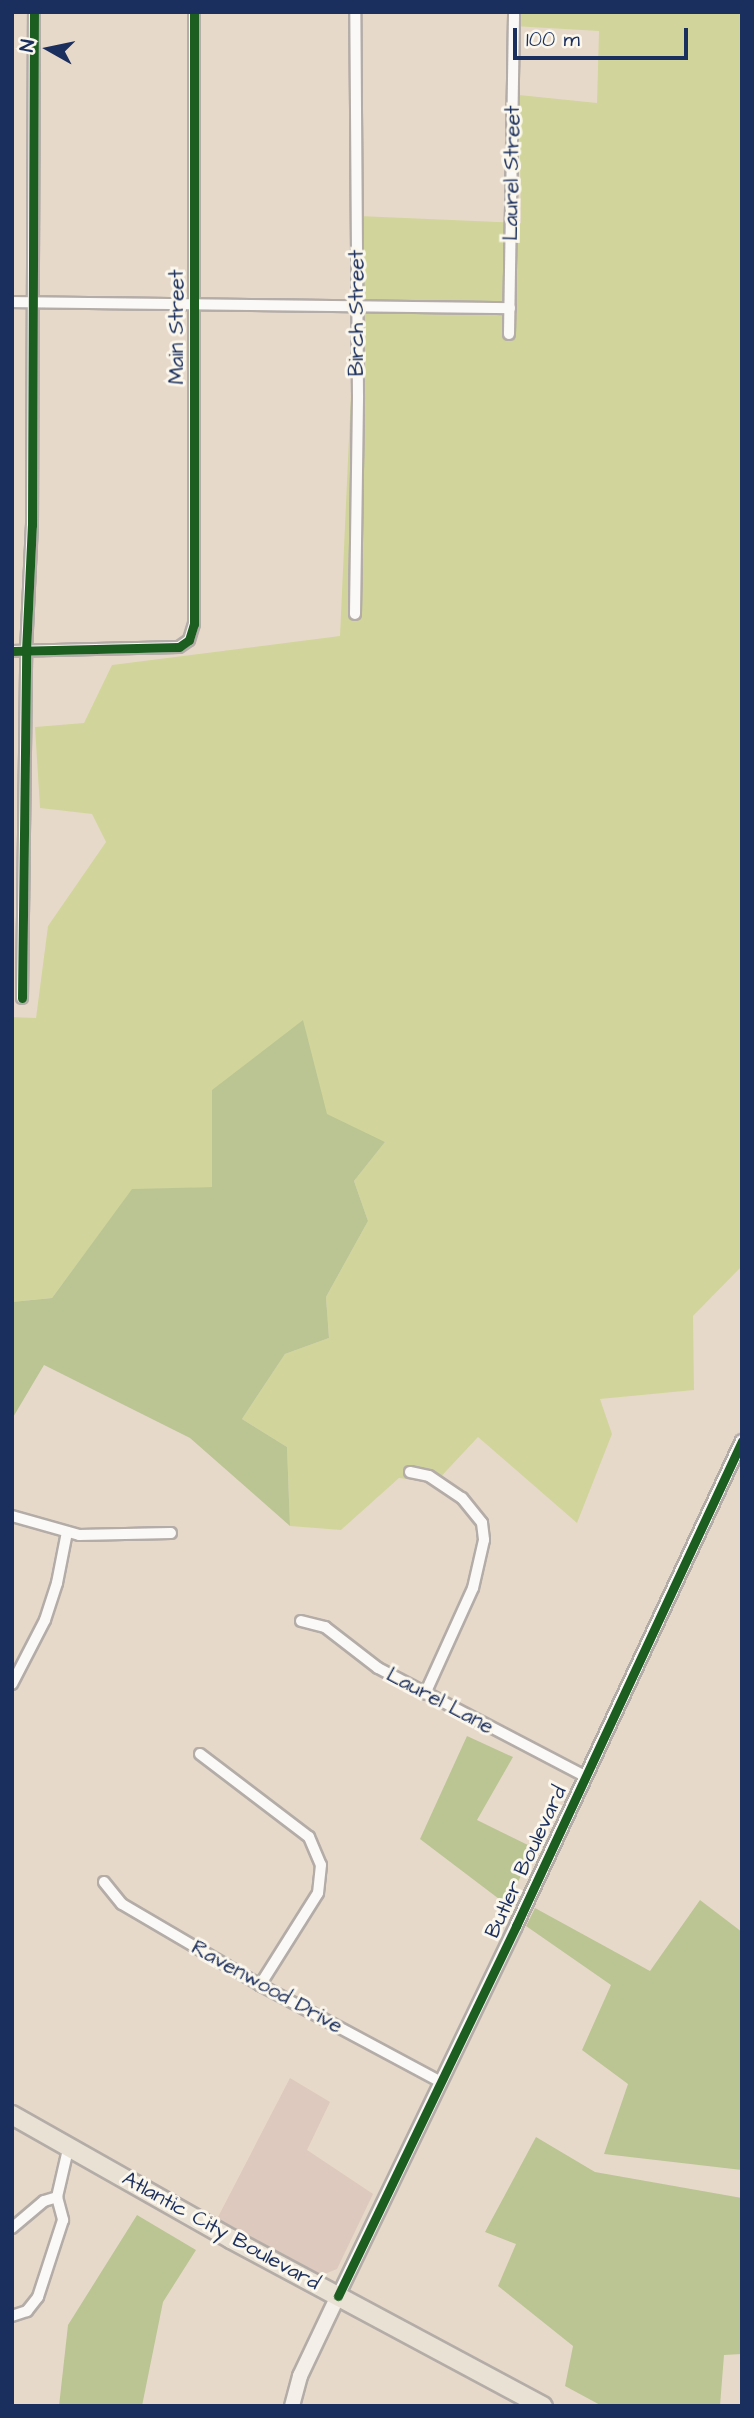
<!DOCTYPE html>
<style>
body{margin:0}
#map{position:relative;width:754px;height:2418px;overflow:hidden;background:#e7d9ca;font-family:"Architects Daughter",sans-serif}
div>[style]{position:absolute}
.built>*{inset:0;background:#ddc9bd}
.green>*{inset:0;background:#d1d59b}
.forest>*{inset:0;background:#bbc593}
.roads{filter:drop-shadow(2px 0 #b3aca7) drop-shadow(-2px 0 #b3aca7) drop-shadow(0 2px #b3aca7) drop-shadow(0 -2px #b3aca7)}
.minor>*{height:10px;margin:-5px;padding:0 5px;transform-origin:5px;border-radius:5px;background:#fbf9f7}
.tertiary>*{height:12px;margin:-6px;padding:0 6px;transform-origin:6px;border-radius:6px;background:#fbf9f7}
.secondary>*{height:14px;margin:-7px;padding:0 7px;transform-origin:7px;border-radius:7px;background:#f4efe9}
.trunk>*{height:18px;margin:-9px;padding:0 9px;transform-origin:9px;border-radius:9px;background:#e9e1d4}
.cycleway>*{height:9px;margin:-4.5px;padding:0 4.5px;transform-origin:4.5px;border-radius:4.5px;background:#1b5e20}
span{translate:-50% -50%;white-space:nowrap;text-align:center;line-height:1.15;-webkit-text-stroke:6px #fbf7ec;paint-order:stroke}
.street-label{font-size:21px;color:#1b2f5e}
.frame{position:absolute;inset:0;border:14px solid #1b2f5e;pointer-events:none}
.north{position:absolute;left:14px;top:14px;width:70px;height:70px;-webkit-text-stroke:5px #fbf7ec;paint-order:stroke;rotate:279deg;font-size:19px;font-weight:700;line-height:28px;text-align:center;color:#1b2f5e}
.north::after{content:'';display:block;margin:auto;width:24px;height:32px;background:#1b2f5e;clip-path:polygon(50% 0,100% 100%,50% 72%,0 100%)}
.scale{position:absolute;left:513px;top:28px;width:175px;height:32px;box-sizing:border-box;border:4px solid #1b2f5e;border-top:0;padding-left:9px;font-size:21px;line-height:24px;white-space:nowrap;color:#1b2f5e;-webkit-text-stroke:5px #fbf7ec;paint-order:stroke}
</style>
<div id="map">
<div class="built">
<i style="clip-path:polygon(290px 2078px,330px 2102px,307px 2150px,373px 2194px,337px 2269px,322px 2275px,217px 2219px)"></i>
</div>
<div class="green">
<i style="clip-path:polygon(512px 12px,742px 12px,742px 1266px,693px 1316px,694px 1390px,600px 1399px,612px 1434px,577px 1523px,478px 1437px,435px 1483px,399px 1478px,341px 1530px,290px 1526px,287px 1447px,242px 1419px,285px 1354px,329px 1338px,326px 1297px,368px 1221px,354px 1181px,385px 1142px,212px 1090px,213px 1187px,132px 1190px,52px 1298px,12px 1302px,12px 1017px,36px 1018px,48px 926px,106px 842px,92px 814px,40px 808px,35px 727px,84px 723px,112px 665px,340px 636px,359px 216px,521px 223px,519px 95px,597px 103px,599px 31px,513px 26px)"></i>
</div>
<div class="forest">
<i style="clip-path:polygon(303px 1020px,327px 1114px,385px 1142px,354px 1181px,368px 1221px,326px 1297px,329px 1338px,285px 1354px,242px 1419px,287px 1447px,290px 1526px,190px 1438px,44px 1365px,12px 1419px,12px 1302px,52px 1298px,132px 1189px,212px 1187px,212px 1090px)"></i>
<i style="clip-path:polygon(467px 1736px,513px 1757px,477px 1820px,534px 1848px,507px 1905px,420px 1839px)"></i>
<i style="clip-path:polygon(700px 1900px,742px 1932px,742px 2170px,604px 2154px,628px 2084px,582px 2050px,611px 1985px,526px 1926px,535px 1908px,650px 1971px)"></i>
<i style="clip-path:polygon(536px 2137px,595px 2172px,742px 2198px,742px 2354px,724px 2355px,720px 2406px,602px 2406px,565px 2386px,573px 2346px,498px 2286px,516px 2244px,485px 2232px)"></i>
<i style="clip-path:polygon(137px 2215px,196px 2250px,163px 2302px,142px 2406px,59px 2406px,68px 2325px)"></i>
</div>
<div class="roads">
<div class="minor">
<i style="left:12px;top:302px;width:498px;rotate:0.7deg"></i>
<i style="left:509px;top:334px;width:322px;rotate:-89.1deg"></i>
<i style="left:355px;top:614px;width:218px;rotate:-89.2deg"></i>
<i style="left:358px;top:396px;width:384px;rotate:-90.4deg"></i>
<i style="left:12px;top:651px;width:167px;rotate:-1.4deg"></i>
<i style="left:179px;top:647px;width:12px;rotate:-35deg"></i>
<i style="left:189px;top:640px;width:17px;rotate:-73deg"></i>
<i style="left:194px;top:624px;width:612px;rotate:-90deg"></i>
<i style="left:22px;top:998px;width:347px;rotate:-89.3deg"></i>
<i style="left:26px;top:651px;width:126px;rotate:-87.3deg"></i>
<i style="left:32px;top:525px;width:513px;rotate:-89.78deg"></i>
<i style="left:410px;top:1472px;width:19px;rotate:12deg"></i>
<i style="left:429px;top:1476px;width:40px;rotate:34deg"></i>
<i style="left:462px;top:1498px;width:32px;rotate:51deg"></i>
<i style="left:482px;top:1523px;width:17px;rotate:83deg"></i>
<i style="left:484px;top:1540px;width:49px;rotate:102.9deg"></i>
<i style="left:473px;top:1588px;width:116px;rotate:114.4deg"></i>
<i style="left:12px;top:1516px;width:70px;rotate:15.8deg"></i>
<i style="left:79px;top:1535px;width:92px;rotate:-1.2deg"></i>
<i style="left:301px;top:1621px;width:25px;rotate:14deg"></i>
<i style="left:325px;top:1627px;width:67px;rotate:37.7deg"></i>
<i style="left:378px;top:1668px;width:233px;rotate:27.6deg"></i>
<i style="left:12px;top:1684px;width:72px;rotate:-62.7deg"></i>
<i style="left:45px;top:1620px;width:39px;rotate:-72deg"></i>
<i style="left:57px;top:1583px;width:52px;rotate:-78.9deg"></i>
<i style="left:200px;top:1754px;width:137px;rotate:37.3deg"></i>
<i style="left:309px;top:1837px;width:30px;rotate:67deg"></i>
<i style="left:321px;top:1865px;width:28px;rotate:96deg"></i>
<i style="left:318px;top:1893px;width:109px;rotate:122.2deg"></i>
<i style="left:104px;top:1882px;width:28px;rotate:51deg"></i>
<i style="left:122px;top:1904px;width:160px;rotate:30.4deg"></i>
<i style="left:260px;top:1985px;width:203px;rotate:28.2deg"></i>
<i style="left:57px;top:2197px;width:53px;rotate:-77deg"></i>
<i style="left:12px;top:2228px;width:42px;rotate:-40.2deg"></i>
<i style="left:44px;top:2201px;width:14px;rotate:-17deg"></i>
<i style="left:57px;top:2197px;width:24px;rotate:75deg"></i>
<i style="left:63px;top:2220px;width:81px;rotate:108deg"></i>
<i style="left:38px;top:2297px;width:18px;rotate:128deg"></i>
<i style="left:27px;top:2311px;width:16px;rotate:162deg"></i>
</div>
<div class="tertiary">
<i style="left:338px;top:2296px;width:411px;rotate:-64.3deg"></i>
<i style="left:516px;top:1926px;width:535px;rotate:-65.02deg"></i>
</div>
<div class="secondary">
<i style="left:292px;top:2406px;width:31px;rotate:-75deg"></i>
<i style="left:300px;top:2376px;width:89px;rotate:-64.6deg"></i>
</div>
<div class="trunk">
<i style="left:12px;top:2115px;width:252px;rotate:29.5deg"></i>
<i style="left:231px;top:2239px;width:354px;rotate:28.2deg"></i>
</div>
</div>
<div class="cycleway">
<i style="left:12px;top:651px;width:167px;rotate:-1.4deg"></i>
<i style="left:179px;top:647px;width:12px;rotate:-35deg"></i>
<i style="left:189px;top:640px;width:17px;rotate:-73deg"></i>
<i style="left:194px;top:624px;width:612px;rotate:-90deg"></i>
<i style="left:22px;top:998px;width:347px;rotate:-89.3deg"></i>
<i style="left:26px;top:651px;width:126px;rotate:-87.3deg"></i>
<i style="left:32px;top:525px;width:513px;rotate:-89.78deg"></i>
<i style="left:338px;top:2296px;width:411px;rotate:-64.3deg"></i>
<i style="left:516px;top:1926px;width:535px;rotate:-65.02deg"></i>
</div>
<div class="street-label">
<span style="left:512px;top:173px;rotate:-89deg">Laurel Street</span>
<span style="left:357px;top:313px;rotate:-90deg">Birch Street</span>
<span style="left:177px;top:327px;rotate:-90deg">Main Street</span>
<span style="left:440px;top:1701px;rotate:28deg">Laurel Lane</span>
<span style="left:526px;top:1862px;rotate:-65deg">Butler Boulevard</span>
<span style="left:267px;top:1987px;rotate:29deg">Ravenwood Drive</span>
<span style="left:221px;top:2231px;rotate:29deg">Atlantic City Boulevard</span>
</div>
<div class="frame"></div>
<div class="north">N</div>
<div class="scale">100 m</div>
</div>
